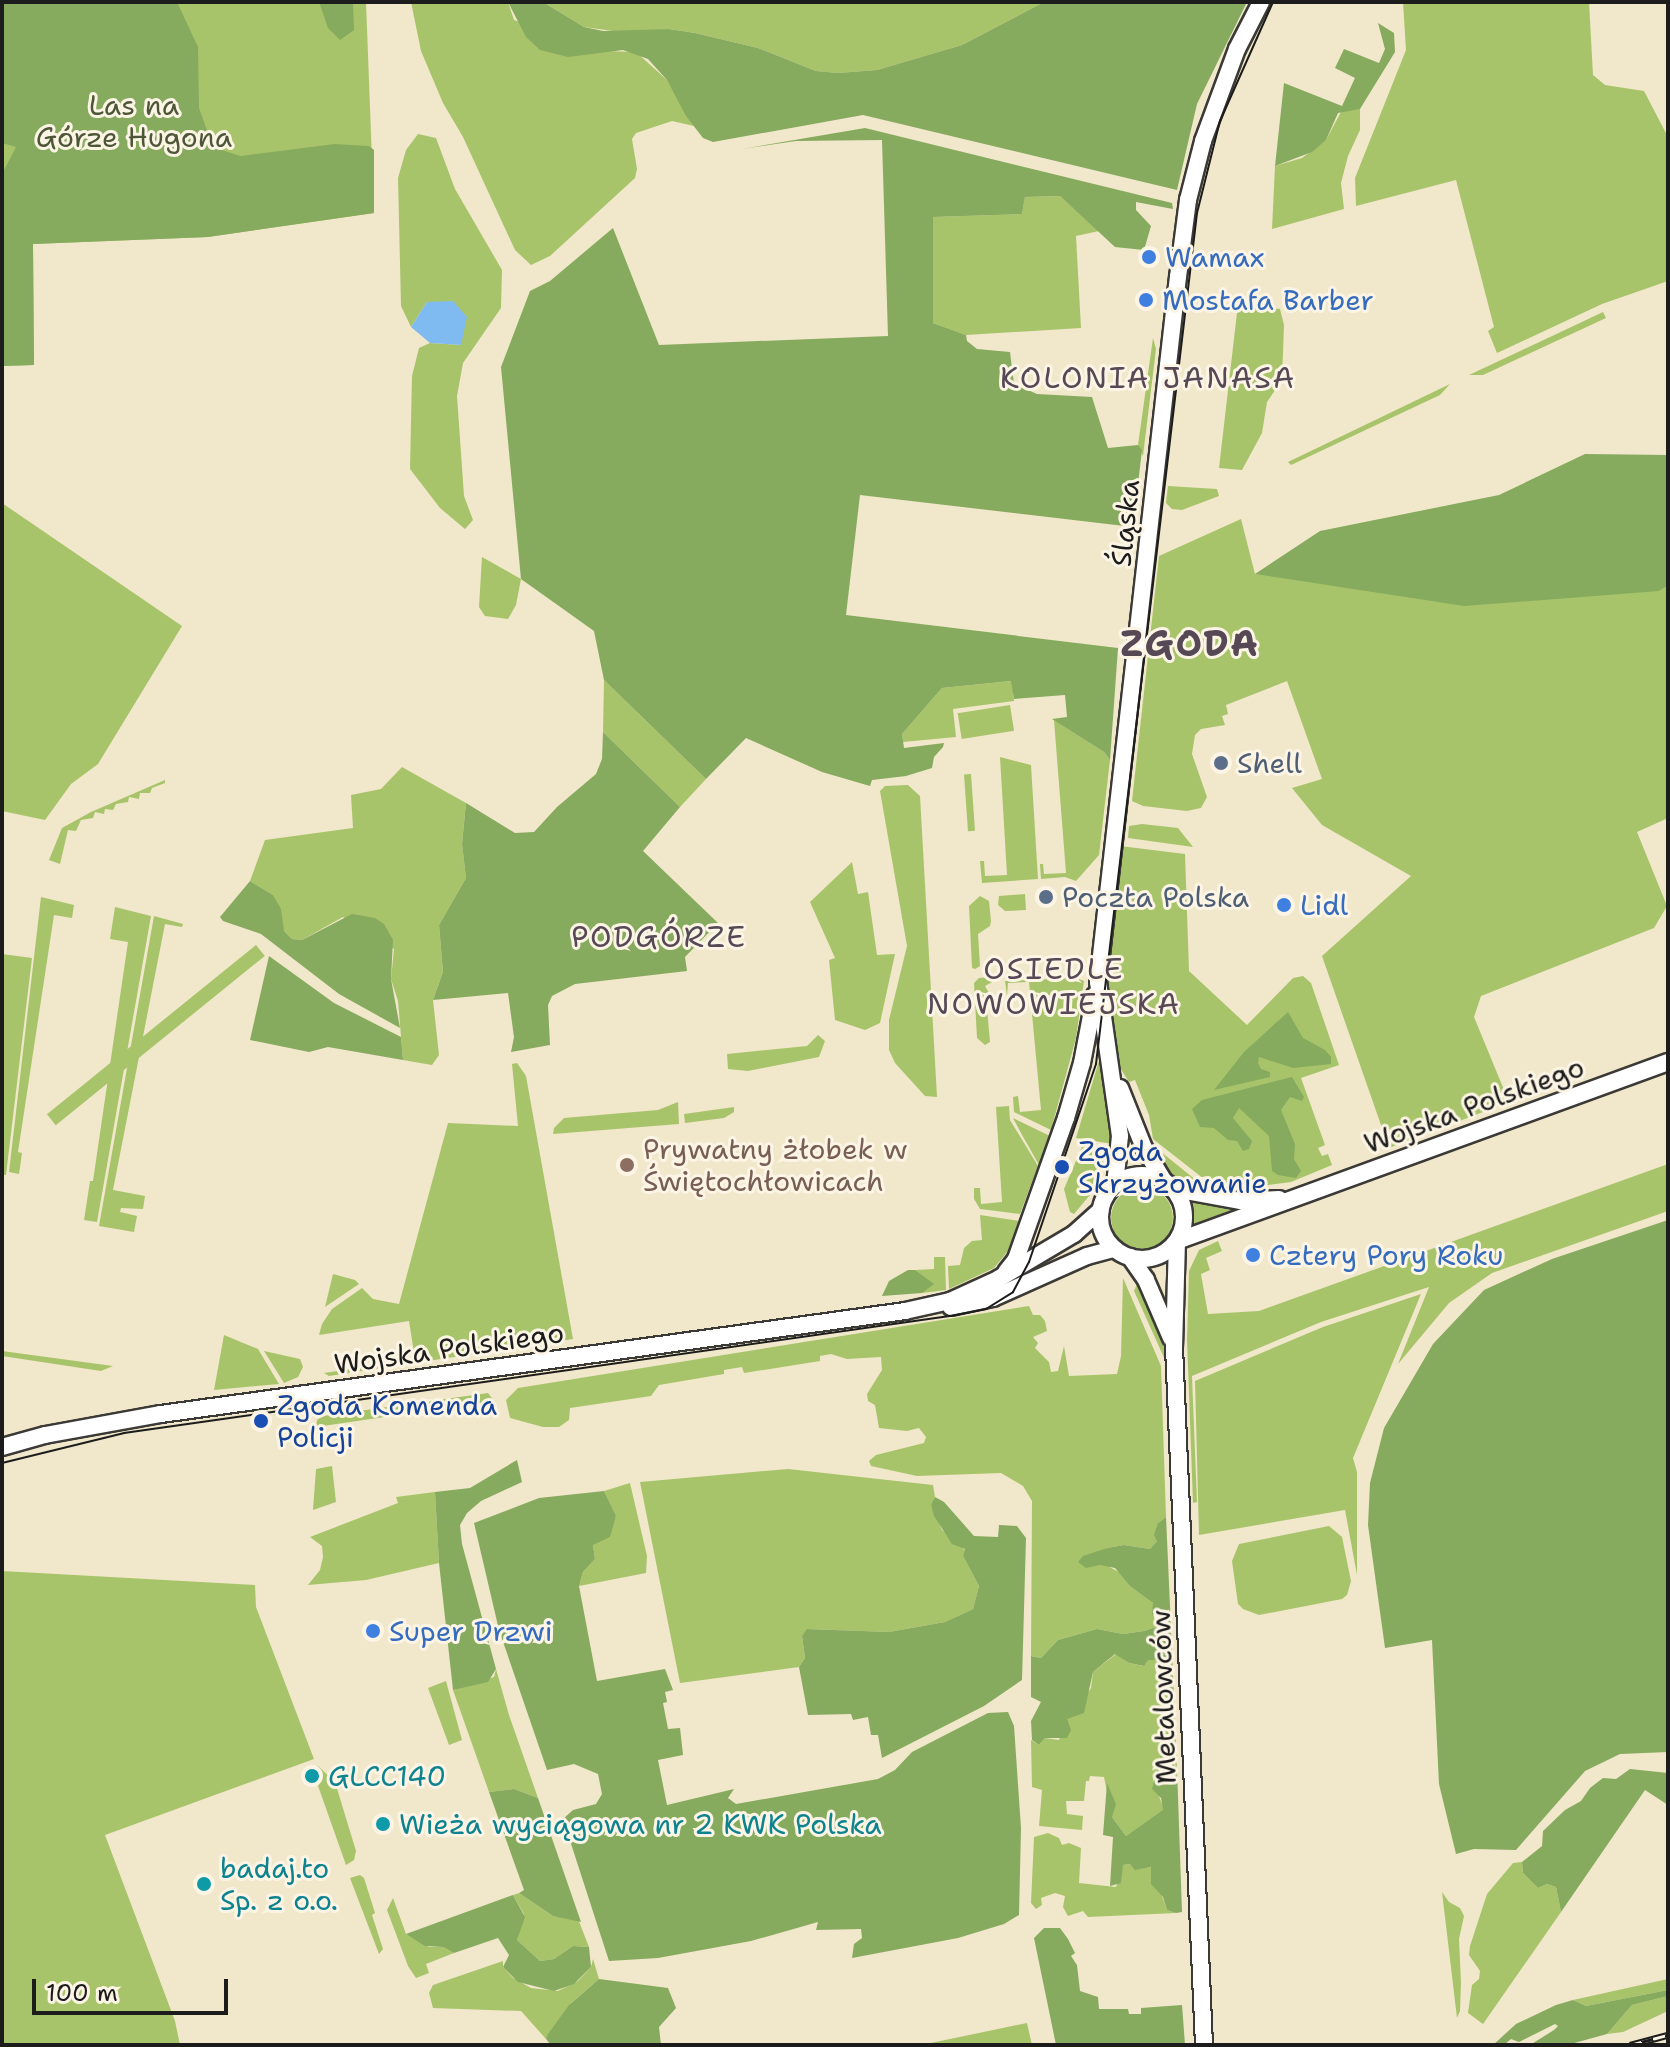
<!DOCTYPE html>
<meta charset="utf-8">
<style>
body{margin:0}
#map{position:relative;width:1670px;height:2047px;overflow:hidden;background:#f1e7ca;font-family:"Shantell Sans",sans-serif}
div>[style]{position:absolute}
.green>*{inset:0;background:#a8c46a;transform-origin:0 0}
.round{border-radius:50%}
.forest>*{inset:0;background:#86aa5e}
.water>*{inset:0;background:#7fbbf1}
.roads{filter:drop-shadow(2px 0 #3c3a36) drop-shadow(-2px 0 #3c3a36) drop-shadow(0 2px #3c3a36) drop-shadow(0 -2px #3c3a36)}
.minor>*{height:16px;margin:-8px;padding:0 8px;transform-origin:8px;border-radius:8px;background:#fff}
.minor>.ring{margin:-8px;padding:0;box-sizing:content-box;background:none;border:16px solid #fff;border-radius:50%}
.tram>*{height:2px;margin:-1px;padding:0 1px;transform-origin:1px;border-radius:1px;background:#1c1c1c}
.rail>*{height:7px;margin-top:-3.5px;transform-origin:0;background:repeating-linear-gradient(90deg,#fcf5e5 0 12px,#1c1c1c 0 24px);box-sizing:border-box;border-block:2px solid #1c1c1c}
.dots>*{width:22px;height:22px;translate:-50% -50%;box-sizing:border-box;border:4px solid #fcf5e5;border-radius:50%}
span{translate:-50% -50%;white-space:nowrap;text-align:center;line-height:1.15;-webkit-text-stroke:6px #fcf5e5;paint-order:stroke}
.park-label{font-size:28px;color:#4d5737}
.shop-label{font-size:28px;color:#366cbe}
.left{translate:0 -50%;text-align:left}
.street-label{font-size:28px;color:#1c1c1c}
.service-label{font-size:28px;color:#4e5e75}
.education-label{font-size:28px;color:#785e54}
.transit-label{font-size:28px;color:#164399}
.culture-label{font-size:28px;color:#0d838f}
.neighbourhood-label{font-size:30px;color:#564855;letter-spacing:2px}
.district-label{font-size:36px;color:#564855;font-weight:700;letter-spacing:2px}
.frame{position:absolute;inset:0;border:4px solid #1c1c1c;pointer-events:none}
.scale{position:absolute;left:32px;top:1979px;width:196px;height:36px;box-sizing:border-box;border:4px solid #1c1c1c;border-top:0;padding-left:10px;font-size:24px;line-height:28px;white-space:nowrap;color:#1c1c1c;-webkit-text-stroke:6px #fcf5e5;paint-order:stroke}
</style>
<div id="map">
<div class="green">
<i style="clip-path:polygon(2px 2px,366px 2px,374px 213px,208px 237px,33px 244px,34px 365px,2px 366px)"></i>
<i style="clip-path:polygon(411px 2px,508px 2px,514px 20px,605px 51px,636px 52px,667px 80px,694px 126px,672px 121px,636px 133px,632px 139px,637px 169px,635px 178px,550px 256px,531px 265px,515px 250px,463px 137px,443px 103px,421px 51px)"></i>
<i style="clip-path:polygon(543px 2px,1044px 2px,962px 45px,877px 70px,838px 73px,816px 71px,758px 48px,695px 33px,669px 29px,628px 33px,584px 27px)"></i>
<i style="clip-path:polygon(1403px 2px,1589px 2px,1593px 75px,1605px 85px,1644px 91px,1668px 137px,1668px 281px,1602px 304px,1497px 353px,1488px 331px,1494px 327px,1456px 180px,1356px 206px,1355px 178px,1406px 50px)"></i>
<i style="clip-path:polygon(1360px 109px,1360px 130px,1348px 156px,1341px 183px,1344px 209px,1272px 229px,1275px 166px,1302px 158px,1326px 140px,1342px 110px)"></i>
<i style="clip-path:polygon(418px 134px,436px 138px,455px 189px,502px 270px,501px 308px,463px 363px,457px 396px,464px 496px,473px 520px,465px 529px,440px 508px,410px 469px,412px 376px,419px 348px,430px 343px,461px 345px,427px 302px,411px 327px,401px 306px,398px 178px,406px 150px)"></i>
<i style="clip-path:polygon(1060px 196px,1099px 231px,1076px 236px,1081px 328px,966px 335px,933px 323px,932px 217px,1022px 214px,1025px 197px)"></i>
<i style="clip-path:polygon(1238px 304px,1280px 309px,1284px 325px,1282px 380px,1267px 402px,1262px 433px,1242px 470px,1219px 468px)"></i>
<i style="clip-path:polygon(1603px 312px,1606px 318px,1483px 375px,1469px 375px)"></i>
<i style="clip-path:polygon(1153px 338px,1156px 349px,1143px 456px,1138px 445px)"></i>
<i style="clip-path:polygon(1450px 384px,1440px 395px,1291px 465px,1288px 462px)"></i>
<i style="clip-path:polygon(1168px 486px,1217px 489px,1219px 496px,1182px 510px,1172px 509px,1166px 503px)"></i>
<i style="clip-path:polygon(2px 503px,182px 626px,98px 764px,71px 784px,45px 820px,2px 811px)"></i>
<i style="clip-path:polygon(1241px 519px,1255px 574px,1659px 591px,1668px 586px,1668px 818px,1637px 832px,1667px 906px,1654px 928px,1481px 996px,1474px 1017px,1509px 1102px,1389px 1148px,1322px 956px,1411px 876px,1322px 825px,1292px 788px,1322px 779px,1287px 681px,1226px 705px,1228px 714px,1222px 716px,1225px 725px,1201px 729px,1195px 735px,1192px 754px,1207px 797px,1201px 808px,1187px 811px,1143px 806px,1132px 801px,1159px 556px)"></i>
<i style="clip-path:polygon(482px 557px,521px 579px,516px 605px,508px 619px,485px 616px,479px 607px)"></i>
<i style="clip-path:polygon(1156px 557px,1130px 787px,1153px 562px)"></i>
<i style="clip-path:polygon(604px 680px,706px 779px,680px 807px,603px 732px)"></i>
<i style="clip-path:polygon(1012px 681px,1014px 701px,953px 709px,956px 737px,903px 742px,902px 734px,942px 688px)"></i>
<i style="left:1010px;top:705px;width:26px;height:53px;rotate:81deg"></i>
<i style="clip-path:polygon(1054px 720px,1104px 752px,1110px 760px,1099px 855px,1076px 881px,1065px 877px,1041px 879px,1040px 864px,1043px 864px,1044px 874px,1066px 873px)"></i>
<i style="clip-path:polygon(1000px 757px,1031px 765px,1038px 879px,982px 883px,980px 861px,984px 861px,985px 876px,1007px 875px)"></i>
<i style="clip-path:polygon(402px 767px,466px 803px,462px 844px,466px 878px,439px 925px,443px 972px,433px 1000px,439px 1055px,432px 1065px,403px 1060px,398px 1001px,391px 979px,394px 949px,343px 917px,302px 940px,292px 939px,284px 931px,273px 895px,250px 881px,265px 840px,353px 828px,351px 795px,381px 789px)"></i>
<i style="left:971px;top:774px;width:57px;height:7px;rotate:86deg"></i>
<i style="clip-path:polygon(165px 780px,165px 783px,152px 788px,150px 793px,140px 793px,139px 799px,129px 797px,128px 802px,116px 804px,113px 810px,105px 809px,104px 814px,95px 812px,93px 818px,81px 820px,76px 831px,68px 830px,60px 864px,49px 860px,62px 828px,91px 812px)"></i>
<i style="clip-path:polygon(908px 785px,920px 796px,937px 1097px,925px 1096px,895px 1063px,889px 1050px,889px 1020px,907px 946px,880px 791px,885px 786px)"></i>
<i style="clip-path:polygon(1142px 824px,1178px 828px,1193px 847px,1128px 838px,1129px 826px)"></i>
<i style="clip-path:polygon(1120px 846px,1185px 854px,1189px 971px,1247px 1025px,1293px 978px,1303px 976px,1311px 983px,1339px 1065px,1301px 1078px,1325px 1145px,1318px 1148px,1322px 1156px,1328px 1154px,1332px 1165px,1291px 1182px,1251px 1187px,1204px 1179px,1153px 1139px,1149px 1115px,1135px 1080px,1129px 1082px,1117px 1063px,1106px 985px)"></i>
<i style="clip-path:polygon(852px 862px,858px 894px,868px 892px,877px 955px,895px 954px,880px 1023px,865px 1030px,835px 1020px,829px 960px,835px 958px,810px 902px)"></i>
<i style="clip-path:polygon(1025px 894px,1026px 910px,1005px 911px,998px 905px,999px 896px)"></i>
<i style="clip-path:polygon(980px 896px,989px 901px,991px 921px,990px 926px,978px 934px,980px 966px,975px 969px,972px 968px,969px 906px)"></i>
<i style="clip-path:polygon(41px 897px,74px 905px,72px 918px,54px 915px,18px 1152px,22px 1153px,19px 1174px,9px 1172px)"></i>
<i style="clip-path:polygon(115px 907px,151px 916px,97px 1222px,84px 1220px,90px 1181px,93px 1181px,128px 942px,110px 939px)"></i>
<i style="clip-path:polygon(154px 916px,183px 924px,182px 927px,165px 924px,113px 1190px,145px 1196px,143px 1209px,121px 1208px,120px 1212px,137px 1216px,134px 1232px,99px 1226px)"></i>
<i style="left:256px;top:945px;width:14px;height:269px;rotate:51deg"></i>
<i style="clip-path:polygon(2px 954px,32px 958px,6px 1175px,2px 1175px)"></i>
<i style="clip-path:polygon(990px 977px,994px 981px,985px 986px,990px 995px,986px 996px,991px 1007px,987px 1008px,990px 1042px,985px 1045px,977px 1038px,974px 983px,979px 978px)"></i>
<i style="clip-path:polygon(1076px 978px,1084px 981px,1076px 1038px,1051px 1130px,1014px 1112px,1013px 1097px,1018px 1096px,1020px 1112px,1041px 1110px,1029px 982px,1008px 983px,1007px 996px,1005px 981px)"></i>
<i style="clip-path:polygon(818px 1035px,825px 1041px,819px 1057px,748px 1071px,728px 1069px,727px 1054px,807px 1046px)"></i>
<i style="clip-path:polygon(1101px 1054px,1113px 1144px,1076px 1138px)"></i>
<i style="clip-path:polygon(517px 1063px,526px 1076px,573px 1339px,329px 1376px,324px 1373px,415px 1359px,409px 1321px,319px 1335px,322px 1324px,332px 1309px,362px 1288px,373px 1299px,399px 1304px,448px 1123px,518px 1126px,512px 1064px)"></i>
<i style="clip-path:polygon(678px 1102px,679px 1124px,553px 1134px,554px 1128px,564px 1118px,658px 1110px)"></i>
<i style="clip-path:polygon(1009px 1106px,1010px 1120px,1038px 1166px,1020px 1214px,980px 1209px,974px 1199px,974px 1188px,980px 1188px,981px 1204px,1002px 1202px,996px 1107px)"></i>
<i style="clip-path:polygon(734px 1107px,734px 1112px,724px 1118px,685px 1123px,684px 1114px)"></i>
<i style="clip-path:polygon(1013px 1118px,1050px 1136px,1039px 1165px,1021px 1133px)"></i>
<i style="clip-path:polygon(1082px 1147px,1103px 1150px,1105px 1154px,1095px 1189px,1074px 1214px,1070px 1212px,1064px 1189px)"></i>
<i style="clip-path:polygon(1155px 1147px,1197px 1181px,1200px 1188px,1184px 1183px,1168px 1172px,1152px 1148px)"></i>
<i style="clip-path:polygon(1668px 1164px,1668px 1211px,1492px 1273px,1449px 1303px,1398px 1364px,1429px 1287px,1321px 1322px,1192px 1376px,1197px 1502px,1193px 1503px,1187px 1340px,1189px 1271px,1199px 1250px,1218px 1241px,1222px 1251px,1206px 1258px,1210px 1270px,1201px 1274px,1208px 1314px,1259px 1311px)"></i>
<i class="round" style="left:1111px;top:1187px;width:62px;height:62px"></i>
<i style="clip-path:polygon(1187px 1202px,1205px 1203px,1234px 1209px,1191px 1226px)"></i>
<i style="clip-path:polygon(980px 1215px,1019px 1221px,1008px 1251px,994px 1268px,949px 1289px,948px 1266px,960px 1265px,964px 1248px,972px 1241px,982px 1240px)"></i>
<i style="clip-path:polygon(934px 1257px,945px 1257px,946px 1290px,922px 1293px,925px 1280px,915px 1270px,934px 1269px)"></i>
<i style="clip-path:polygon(333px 1274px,355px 1280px,359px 1284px,325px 1307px)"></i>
<i style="clip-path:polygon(1123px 1278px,1161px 1366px,1166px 1517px,1158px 1523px,1157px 1541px,1150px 1549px,1124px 1545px,1107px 1548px,1090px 1556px,1124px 1575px,1131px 1587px,1153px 1603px,1160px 1621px,1156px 1627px,1144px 1631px,1123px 1634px,1097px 1629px,1058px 1640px,1041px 1658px,1031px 1656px,1032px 1501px,1023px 1486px,1001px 1473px,917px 1476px,871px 1466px,869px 1461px,876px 1455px,924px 1443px,926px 1437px,919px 1428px,907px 1431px,879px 1428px,875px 1405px,868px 1401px,867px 1394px,882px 1370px,881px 1357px,847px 1359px,831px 1354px,820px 1356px,820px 1361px,744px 1373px,742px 1367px,724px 1370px,724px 1374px,659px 1385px,651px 1396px,570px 1408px,569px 1420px,559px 1427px,543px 1427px,510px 1418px,506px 1400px,518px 1388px,1029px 1306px,1033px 1315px,1040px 1315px,1045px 1321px,1047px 1331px,1033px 1337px,1038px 1343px,1035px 1348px,1049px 1362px,1051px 1372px,1058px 1371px,1064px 1346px,1069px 1376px,1117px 1374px,1121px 1356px)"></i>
<i style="clip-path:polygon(1137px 1284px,1162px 1336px,1166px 1362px,1134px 1291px)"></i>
<i style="clip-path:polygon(1421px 1294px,1353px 1458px,1357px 1472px,1357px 1575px,1345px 1510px,1199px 1535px,1195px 1381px,1323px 1327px)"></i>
<i style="clip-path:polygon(224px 1335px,258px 1349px,279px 1384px,214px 1390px)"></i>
<i style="clip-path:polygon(2px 1351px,113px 1366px,101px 1371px,2px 1356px)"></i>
<i style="clip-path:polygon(264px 1351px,300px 1359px,303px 1367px,298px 1377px,284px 1383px)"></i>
<i style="clip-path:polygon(488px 1393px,494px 1401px,316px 1427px,317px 1420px,323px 1416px)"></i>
<i style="clip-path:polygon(332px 1466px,336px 1502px,313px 1510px,316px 1469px)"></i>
<i style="clip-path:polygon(788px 1469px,933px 1485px,935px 1497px,931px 1504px,942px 1530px,965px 1550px,963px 1556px,979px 1586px,973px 1609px,945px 1622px,889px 1632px,808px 1629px,802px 1636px,805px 1658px,799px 1667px,680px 1683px,640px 1482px)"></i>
<i style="clip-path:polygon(630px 1483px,647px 1556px,646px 1573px,579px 1586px,583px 1572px,595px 1559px,593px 1545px,616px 1517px,604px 1491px)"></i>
<i style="clip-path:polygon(435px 1492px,439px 1563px,366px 1580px,308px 1585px,320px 1570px,323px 1557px,322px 1546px,310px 1537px,398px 1503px,396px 1497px)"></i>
<i style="clip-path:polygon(1329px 1526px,1342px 1537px,1351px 1581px,1347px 1595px,1342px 1599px,1259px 1615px,1243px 1609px,1238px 1604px,1232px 1561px,1239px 1544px)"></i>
<i style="clip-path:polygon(2px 1571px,255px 1585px,256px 1607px,314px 1759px,105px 1835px,175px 2021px,180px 2045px,2px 2045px)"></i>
<i style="clip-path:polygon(1116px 1654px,1129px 1663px,1143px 1666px,1148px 1660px,1158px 1660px,1167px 1674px,1167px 1692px,1174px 1695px,1177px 1768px,1171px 1757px,1153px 1779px,1164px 1810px,1126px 1836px,1112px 1817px,1104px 1777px,1090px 1776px,1089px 1781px,1086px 1781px,1084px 1801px,1066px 1801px,1067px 1814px,1083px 1816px,1082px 1830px,1039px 1826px,1042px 1790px,1032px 1787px,1031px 1740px,1039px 1745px,1045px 1738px,1059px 1740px,1066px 1719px,1074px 1715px,1091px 1688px,1093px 1672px)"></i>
<i style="clip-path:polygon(496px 1669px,509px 1715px,538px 1798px,514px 1789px,489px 1792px,453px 1690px,494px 1677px)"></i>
<i style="clip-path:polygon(446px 1681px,462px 1740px,449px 1745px,428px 1688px)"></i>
<i style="clip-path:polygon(311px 1766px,318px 1766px,335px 1782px,356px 1851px,354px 1860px,346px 1865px)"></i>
<i style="clip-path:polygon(1048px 1833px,1059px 1838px,1062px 1845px,1069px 1843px,1081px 1848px,1079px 1883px,1116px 1887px,1123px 1865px,1130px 1864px,1136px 1869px,1152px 1867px,1167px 1910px,1176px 1913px,1088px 1917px,1083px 1911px,1068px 1916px,1063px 1907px,1065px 1896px,1055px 1893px,1041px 1898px,1042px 1905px,1036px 1909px,1031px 1903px,1034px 1837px)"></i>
<i style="clip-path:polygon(1522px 1862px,1523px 1873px,1538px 1888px,1547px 1884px,1556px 1887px,1561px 1912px,1483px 2024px,1468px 2013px,1472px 1985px,1479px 1979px,1480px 1971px,1469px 1955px,1470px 1946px,1487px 1894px,1513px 1863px)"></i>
<i style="clip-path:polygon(360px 1875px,364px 1878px,375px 1913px,372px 1915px,383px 1949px,379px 1954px,350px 1878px)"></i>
<i style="clip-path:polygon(1442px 1892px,1449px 1902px,1460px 1908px,1464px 1916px,1459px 1939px,1461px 1983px,1460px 2011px,1457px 2018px)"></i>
<i style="clip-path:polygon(519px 1893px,553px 1916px,578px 1919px,589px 1947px,573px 1946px,554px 1959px,540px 1961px,517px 1940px,524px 1914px,513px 1895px)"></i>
<i style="clip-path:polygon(393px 1898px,406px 1934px,429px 1947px,443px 1947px,454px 1953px,426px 1964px,429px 1973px,416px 1978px,408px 1966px,387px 1910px)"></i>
<i style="clip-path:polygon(593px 1959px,599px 1979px,571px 2003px,546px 2039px,521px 2011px,433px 2008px,429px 1993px,433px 1985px,503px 1961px,503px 1967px,513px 1978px,531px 1988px,558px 1991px,578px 1981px,591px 1967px)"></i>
<i style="clip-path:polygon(1668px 1979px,1668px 1990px,1586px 2006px,1573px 2000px)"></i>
<i style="clip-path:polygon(1668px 1996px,1668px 2011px,1623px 2032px,1607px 2034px,1632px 2005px)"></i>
<i style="clip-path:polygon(1027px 2023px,1032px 2045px,921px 2045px)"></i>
</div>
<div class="forest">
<i style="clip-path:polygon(2px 2px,177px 2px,198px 47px,199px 108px,213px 147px,240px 156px,335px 144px,369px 146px,374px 150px,374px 213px,208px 237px,33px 244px,34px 365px,2px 366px,2px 174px,16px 147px,2px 143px)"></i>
<i style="clip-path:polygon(319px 2px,353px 2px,354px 30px,340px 40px,328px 28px)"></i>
<i style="clip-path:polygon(508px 2px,543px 2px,584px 27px,603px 31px,669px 29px,695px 33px,758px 48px,816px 71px,838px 73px,877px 70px,962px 45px,1044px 2px,1247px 2px,1197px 104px,1177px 190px,863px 115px,713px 142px,703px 138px,686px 116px,667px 80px,648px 59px,623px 50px,568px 57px,540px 50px,526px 37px)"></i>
<i style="clip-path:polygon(1378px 23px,1394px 33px,1395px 52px,1360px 109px,1338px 113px,1326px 140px,1312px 152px,1275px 166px,1284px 83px,1342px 106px,1355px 78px,1335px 68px,1344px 49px,1379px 63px,1385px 49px)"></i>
<i style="clip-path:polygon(865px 128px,1172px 203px,1173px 209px,1136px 202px,1136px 210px,1151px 226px,1144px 250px,1115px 247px,1060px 196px,1025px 197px,1022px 214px,933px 217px,933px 323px,966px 335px,967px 341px,977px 349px,1010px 352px,1014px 384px,1037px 394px,1092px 397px,1108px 448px,1138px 445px,1142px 450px,1133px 527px,860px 495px,846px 615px,1118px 648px,1110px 760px,1104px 752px,1052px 719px,1067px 717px,1065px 695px,1014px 699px,1011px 681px,942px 688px,902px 734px,904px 748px,944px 743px,943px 747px,934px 757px,932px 768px,906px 776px,872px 780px,870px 786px,822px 772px,746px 738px,706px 779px,604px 680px,594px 631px,521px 579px,501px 367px,530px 291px,550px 281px,613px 228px,659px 345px,888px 336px,882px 140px,796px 141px,742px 149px)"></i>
<i style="clip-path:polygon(1585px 454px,1668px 455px,1668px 586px,1659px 591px,1464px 606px,1255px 574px,1320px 531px,1499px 495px)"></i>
<i style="clip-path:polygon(603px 732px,680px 807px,643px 851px,718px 923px,685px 957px,687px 971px,575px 984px,552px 996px,548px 1005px,550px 1045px,511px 1052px,514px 1037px,508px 993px,433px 1000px,443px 972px,439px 925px,466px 878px,462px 844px,466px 803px,515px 833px,534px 832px,557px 807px,596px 774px,602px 759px)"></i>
<i style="clip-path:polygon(250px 881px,273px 895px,281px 909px,284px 931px,292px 939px,302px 940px,352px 914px,375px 918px,384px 924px,393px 940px,391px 979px,400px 1028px,339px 994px,261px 934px,223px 921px,220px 917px)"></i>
<i style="clip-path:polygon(269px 956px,334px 1003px,401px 1037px,403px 1060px,328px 1047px,309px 1052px,250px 1040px)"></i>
<i style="clip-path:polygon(1288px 1012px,1303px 1038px,1325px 1050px,1331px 1057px,1331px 1064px,1293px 1068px,1259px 1057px,1258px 1063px,1261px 1069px,1270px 1072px,1270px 1077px,1214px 1090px,1244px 1052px)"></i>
<i style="clip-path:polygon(1292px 1077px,1304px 1097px,1302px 1101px,1290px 1097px,1281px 1110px,1295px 1144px,1294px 1159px,1301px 1171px,1296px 1178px,1278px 1175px,1272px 1171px,1269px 1136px,1239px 1108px,1233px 1118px,1252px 1141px,1249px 1149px,1243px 1151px,1237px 1141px,1228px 1140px,1214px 1128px,1200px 1127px,1192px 1109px,1202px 1100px)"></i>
<i style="clip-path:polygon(1668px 1220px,1668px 1752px,1620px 1754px,1585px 1771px,1516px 1850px,1474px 1849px,1456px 1854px,1439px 1784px,1432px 1640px,1385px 1648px,1368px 1525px,1370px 1483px,1384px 1428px,1433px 1344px,1484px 1290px,1552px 1259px)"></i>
<i style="clip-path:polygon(908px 1270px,915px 1270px,934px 1284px,922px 1293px,882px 1296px,889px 1281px)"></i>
<i style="clip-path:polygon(517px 1460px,522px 1482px,481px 1501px,467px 1513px,460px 1525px,462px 1544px,496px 1669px,488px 1682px,453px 1690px,439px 1563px,435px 1492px,470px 1488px)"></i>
<i style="clip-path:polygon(604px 1491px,616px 1516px,610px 1537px,593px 1545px,595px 1559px,583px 1572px,579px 1586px,597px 1681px,665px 1669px,673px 1690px,665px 1692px,667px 1702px,663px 1703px,668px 1729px,680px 1728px,683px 1755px,658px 1760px,667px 1805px,734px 1789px,728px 1798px,736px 1804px,878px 1779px,895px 1770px,912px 1752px,988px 1713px,1008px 1712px,1014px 1726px,1021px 1828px,1019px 1915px,1004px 1924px,958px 1938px,852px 1958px,854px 1944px,862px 1938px,861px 1929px,816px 1930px,818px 1922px,751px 1941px,658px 1958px,609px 1961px,563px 1819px,573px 1810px,596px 1804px,602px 1794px,598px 1774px,574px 1764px,547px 1770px,499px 1630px,474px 1523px,539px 1498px)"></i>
<i style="clip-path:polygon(935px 1497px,944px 1502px,974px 1536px,998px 1537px,999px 1525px,1017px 1526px,1026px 1538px,1022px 1680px,984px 1706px,882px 1758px,878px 1735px,871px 1735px,868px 1717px,853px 1720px,851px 1714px,808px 1715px,799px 1667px,805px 1658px,802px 1636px,807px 1629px,889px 1632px,945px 1622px,973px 1609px,979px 1586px,963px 1556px,965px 1549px,952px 1544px,934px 1516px,931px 1504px)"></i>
<i style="clip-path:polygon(1166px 1517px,1174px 1695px,1167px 1692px,1167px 1675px,1159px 1671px,1157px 1660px,1148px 1660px,1144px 1666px,1129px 1663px,1115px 1654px,1093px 1672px,1084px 1713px,1067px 1719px,1071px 1730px,1067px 1738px,1045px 1738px,1039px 1745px,1032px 1740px,1031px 1721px,1041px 1702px,1031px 1697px,1031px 1656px,1041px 1658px,1058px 1640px,1097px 1629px,1123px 1634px,1144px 1631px,1156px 1627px,1159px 1621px,1152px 1614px,1153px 1603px,1131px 1587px,1115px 1568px,1100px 1565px,1086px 1568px,1078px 1562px,1083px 1556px,1107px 1548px,1124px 1545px,1150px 1549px,1157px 1541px,1154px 1535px,1158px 1523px)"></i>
<i style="clip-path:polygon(1162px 1751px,1177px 1768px,1182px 1912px,1176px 1913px,1167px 1910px,1163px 1897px,1151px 1884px,1151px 1867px,1135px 1870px,1130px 1864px,1123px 1865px,1121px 1883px,1110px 1886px,1113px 1837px,1103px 1835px,1107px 1783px,1116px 1804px,1112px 1817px,1126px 1836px,1163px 1810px,1161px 1798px,1152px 1789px)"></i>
<i style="clip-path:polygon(1630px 1769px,1668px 1773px,1668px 1805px,1645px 1790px,1561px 1912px,1556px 1887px,1547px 1884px,1538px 1888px,1523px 1873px,1522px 1862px,1542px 1846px,1543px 1831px,1565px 1810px,1581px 1801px,1590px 1788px,1603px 1778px,1616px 1779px)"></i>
<i style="clip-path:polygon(514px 1789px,538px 1798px,581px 1922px,553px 1916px,519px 1893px,524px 1890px,489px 1792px)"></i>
<i style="clip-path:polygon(513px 1895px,525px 1917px,517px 1940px,540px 1961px,554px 1959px,573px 1946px,589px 1947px,591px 1967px,574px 1984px,554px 1991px,518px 1982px,503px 1967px,509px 1955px,498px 1938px,454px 1953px,443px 1947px,425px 1946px,406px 1934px)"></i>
<i style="clip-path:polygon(1044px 1928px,1060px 1928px,1068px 1939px,1075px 1953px,1071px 1956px,1077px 1965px,1080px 1991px,1098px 1997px,1099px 2009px,1128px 2009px,1129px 2014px,1141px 2014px,1141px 2008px,1182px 2005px,1185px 2045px,1056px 2045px,1034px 1938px)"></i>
<i style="clip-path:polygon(599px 1979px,668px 1988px,676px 2008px,659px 2027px,661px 2045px,551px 2045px,546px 2039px,548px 2034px,569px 2005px)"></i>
<i style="clip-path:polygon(1668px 1990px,1668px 1996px,1632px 2005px,1607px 2034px,1567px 2045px,1530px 2045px,1554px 2030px,1558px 2026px,1555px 2024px,1519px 2042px,1511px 2039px,1504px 2045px,1493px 2045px,1516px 2024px,1556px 2005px,1573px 2000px,1586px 2006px)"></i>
</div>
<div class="water">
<i style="clip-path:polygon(453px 301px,467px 317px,461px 345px,430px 343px,411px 327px,427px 302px)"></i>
</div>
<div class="roads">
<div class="minor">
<i style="left:1120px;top:1088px;width:65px;rotate:68.2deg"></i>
<i style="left:1144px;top:1148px;width:37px;rotate:59deg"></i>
<i class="ring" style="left:1100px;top:1175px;width:68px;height:68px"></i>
<i style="left:1115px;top:1185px;width:49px;rotate:-84.2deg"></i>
<i style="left:1120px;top:1136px;width:156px;rotate:-98.1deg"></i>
<i style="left:1098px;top:982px;width:710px;rotate:-83.53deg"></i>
<i style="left:1178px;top:277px;width:78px;rotate:-82.6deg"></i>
<i style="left:1188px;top:200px;width:61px;rotate:-75.7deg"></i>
<i style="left:1203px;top:141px;width:98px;rotate:-69.7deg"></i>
<i style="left:1237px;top:49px;width:53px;rotate:-62.9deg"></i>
<i style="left:1174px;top:1189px;width:68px;rotate:10.2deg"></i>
<i style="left:1241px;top:1201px;width:38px;rotate:-3deg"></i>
<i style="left:1177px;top:1241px;width:106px;rotate:91.6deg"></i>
<i style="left:1174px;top:1347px;width:699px;rotate:87.54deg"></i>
<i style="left:1177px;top:1241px;width:523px;rotate:-20.03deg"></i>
<i style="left:1130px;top:1257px;width:28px;rotate:55deg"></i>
<i style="left:1146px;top:1280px;width:63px;rotate:66.7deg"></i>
<i style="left:1006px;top:1272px;width:16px;rotate:-52deg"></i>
<i style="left:1016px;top:1259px;width:150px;rotate:-70.5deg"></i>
<i style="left:1066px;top:1118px;width:57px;rotate:-73.8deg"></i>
<i style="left:1082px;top:1063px;width:69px;rotate:-79.2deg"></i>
<i style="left:951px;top:1307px;width:43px;rotate:-12.1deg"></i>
<i style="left:993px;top:1298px;width:103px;rotate:-24.1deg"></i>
<i style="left:1087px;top:1256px;width:28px;rotate:-15deg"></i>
<i style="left:2px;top:1447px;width:45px;rotate:-15.6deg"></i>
<i style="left:45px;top:1435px;width:118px;rotate:-10.3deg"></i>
<i style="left:161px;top:1414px;width:751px;rotate:-7.88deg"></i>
<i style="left:905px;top:1311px;width:46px;rotate:-12.5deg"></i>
<i style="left:950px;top:1301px;width:53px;rotate:-24.6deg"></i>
<i style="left:998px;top:1279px;width:88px;rotate:-30.6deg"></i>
<i style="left:1074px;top:1234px;width:36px;rotate:-42deg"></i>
</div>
</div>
<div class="tram">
<i style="left:2px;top:1463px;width:126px;rotate:-13.8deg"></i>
<i style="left:124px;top:1433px;width:834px;rotate:-8.06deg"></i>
<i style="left:950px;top:1316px;width:37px;rotate:-11deg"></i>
<i style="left:986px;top:1309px;width:32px;rotate:-32deg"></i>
<i style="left:1013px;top:1292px;width:34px;rotate:-62deg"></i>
<i style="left:1029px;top:1262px;width:209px;rotate:-71.3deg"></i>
<i style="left:1096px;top:1064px;width:857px;rotate:-83.23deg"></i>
<i style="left:1197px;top:213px;width:95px;rotate:-76deg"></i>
<i style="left:1220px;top:121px;width:130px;rotate:-66deg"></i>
</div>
<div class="rail">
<i style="left:1630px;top:2045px;width:39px;rotate:-15deg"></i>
</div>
<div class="dots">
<i style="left:1149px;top:257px;background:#3f7fe0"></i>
<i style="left:1146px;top:300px;background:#3f7fe0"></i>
<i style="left:1221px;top:763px;background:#5c6f8a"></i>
<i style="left:1046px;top:897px;background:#5c6f8a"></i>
<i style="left:1284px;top:905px;background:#3f7fe0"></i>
<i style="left:627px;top:1165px;background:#8d6e63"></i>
<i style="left:1062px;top:1167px;background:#1a4fb4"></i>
<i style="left:1253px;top:1255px;background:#3f7fe0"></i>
<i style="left:261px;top:1421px;background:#1a4fb4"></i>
<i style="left:373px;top:1631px;background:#3f7fe0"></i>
<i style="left:312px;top:1776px;background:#0f9aa8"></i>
<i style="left:383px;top:1824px;background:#0f9aa8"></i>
<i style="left:204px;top:1884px;background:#0f9aa8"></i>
</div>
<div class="park-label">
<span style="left:134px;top:121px">Las na<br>Górze Hugona</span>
</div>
<div class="shop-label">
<span class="left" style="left:1165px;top:257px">Wamax</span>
<span class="left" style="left:1162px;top:300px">Mostafa Barber</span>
<span class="left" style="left:1300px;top:905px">Lidl</span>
<span class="left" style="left:1269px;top:1255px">Cztery Pory Roku</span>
<span class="left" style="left:389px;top:1631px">Super Drzwi</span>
</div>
<div class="street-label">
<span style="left:1125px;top:523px;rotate:-84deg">Śląska</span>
<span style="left:1474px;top:1105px;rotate:-20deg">Wojska Polskiego</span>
<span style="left:449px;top:1348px;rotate:-8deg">Wojska Polskiego</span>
<span style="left:1163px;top:1697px;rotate:-92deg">Metalowców</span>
</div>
<div class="service-label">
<span class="left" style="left:1237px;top:763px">Shell</span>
<span class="left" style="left:1062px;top:897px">Poczta Polska</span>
</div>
<div class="education-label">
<span class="left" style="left:643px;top:1165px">Prywatny żłobek w<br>Świętochłowicach</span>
</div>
<div class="transit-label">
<span class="left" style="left:1078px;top:1167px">Zgoda<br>Skrzyżowanie</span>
<span class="left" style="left:277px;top:1421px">Zgoda Komenda<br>Policji</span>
</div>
<div class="culture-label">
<span class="left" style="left:328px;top:1776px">GLCC140</span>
<span class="left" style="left:399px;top:1824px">Wieża wyciągowa nr 2 KWK Polska</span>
<span class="left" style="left:220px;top:1884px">badaj.to<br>Sp. z o.o.</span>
</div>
<div class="neighbourhood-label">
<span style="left:1148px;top:378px">KOLONIA JANASA</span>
<span style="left:659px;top:937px">PODGÓRZE</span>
<span style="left:1054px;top:986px">OSIEDLE<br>NOWOWIEJSKA</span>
</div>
<div class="district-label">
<span style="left:1190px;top:644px">ZGODA</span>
</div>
<div class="frame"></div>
<div class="scale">100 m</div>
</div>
